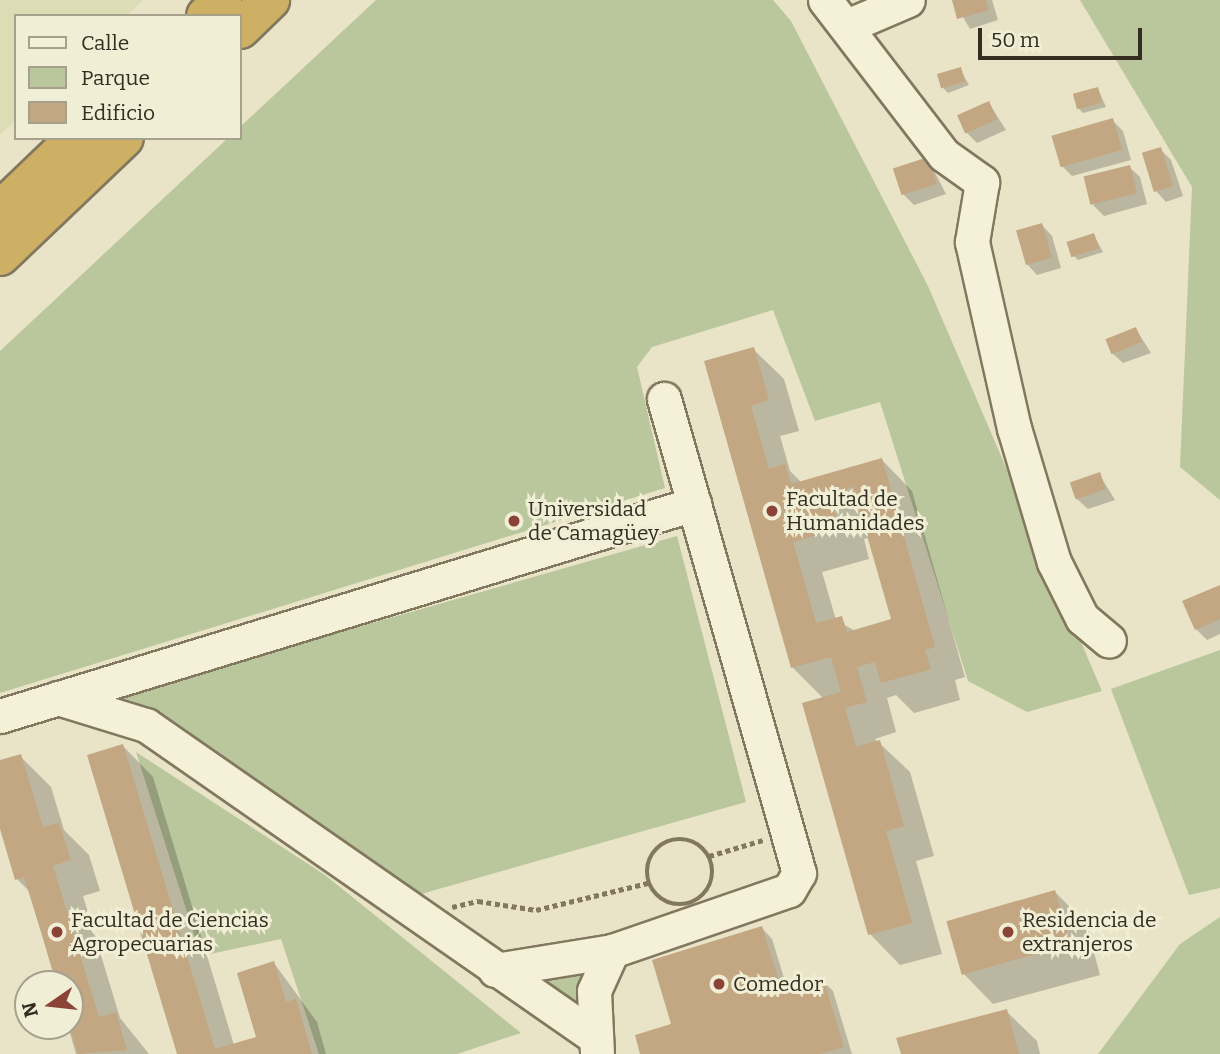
<!DOCTYPE html>
<meta charset="utf-8">
<style>
body{margin:0}
#map{position:relative;width:1220px;height:1054px;overflow:hidden;background:#e9e4c7;font-family:Bitter,serif}
div>[style]{position:absolute}
.farmland>*{inset:0;background:#ddddb5}
.green>*{inset:0;background:#bac69c}
.shadow>*{inset:0;background:#0003}
.building>*{inset:0;background:#c2a782;transform-origin:0 0}
.path>*{height:4.5px;margin-top:-2.25px;transform-origin:0;background:repeating-linear-gradient(90deg,#82785f 0 5px,transparent 0 8.5px)}
.path>.ring{margin:-2.25px;padding:0;box-sizing:content-box;background:none;border:4.5px solid #82785f;border-radius:50%}
.roads{filter:drop-shadow(2px 0 #82785f) drop-shadow(-2px 0 #82785f) drop-shadow(0 2px #82785f) drop-shadow(0 -2px #82785f)}
.minor>*{height:33px;margin:-16.5px;padding:0 16.5px;transform-origin:16.5px;border-radius:16.5px;background:#f5f1d9}
.highway>*{height:38px;margin:-19px;padding:0 19px;transform-origin:19px;border-radius:19px;background:#cdb063}
.dots>*{width:19px;height:19px;translate:-50% -50%;box-sizing:border-box;border:4px solid #f1eed6;border-radius:50%}
span{translate:-50% -50%;white-space:nowrap;text-align:center;line-height:1.15;-webkit-text-stroke:6px #f1eed6;paint-order:stroke}
.poi-label{font-size:21px;color:#342d20}
.left{translate:0 -50%;text-align:left}
.legend{position:absolute;left:14px;top:14px;width:228px;height:126px;box-sizing:border-box;background:#f1eed6;border:2px solid #a5a18d;margin:0;padding:9px 12px;list-style:none;font-size:21px;color:#342d20}
.legend li{display:flex;align-items:center;gap:14px;height:35px}
.legend b{width:35px;border:2px solid #a5a18d}
.north{position:absolute;left:14px;top:970px;width:70px;height:70px;box-sizing:border-box;background:#f1eed6;border:2px solid #a5a18d;border-radius:50%;rotate:256deg;font-size:19px;font-weight:700;line-height:28px;text-align:center;color:#342d20}
.north::after{content:'';display:block;margin:auto;width:24px;height:32px;background:#8a4336;clip-path:polygon(50% 0,100% 100%,50% 72%,0 100%)}
.scale{position:absolute;left:978px;top:28px;width:164px;height:32px;box-sizing:border-box;border:4px solid #342d20;border-top:0;padding-left:9px;font-size:21px;line-height:24px;white-space:nowrap;color:#342d20;-webkit-text-stroke:5px #f1eed6;paint-order:stroke}
</style>
<div id="map">
<div class="farmland">
<i style="clip-path:polygon(0 0,143px 0,126px 16px,16px 16px,16px 120px,0 135px)"></i>
</div>
<div class="green">
<i style="clip-path:polygon(376px 0,773px 0,791px 21px,928px 286px,1102px 691px,1027px 712px,968px 681px,880px 402px,815px 421px,773px 310px,652px 347px,637px 367px,665px 488px,0 693px,0 351px,228px 138px,240px 138px,240px 127px)"></i>
<i style="clip-path:polygon(1080px 0,1220px 0,1220px 500px,1180px 467px,1192px 187px)"></i>
<i style="clip-path:polygon(677px 536px,746px 802px,421px 894px,163px 714px,116px 696px)"></i>
<i style="clip-path:polygon(1220px 650px,1220px 888px,1189px 895px,1111px 689px)"></i>
<i style="clip-path:polygon(136px 752px,325px 875px,521px 1033px,457px 1054px,319px 1054px,281px 939px,201px 956px)"></i>
<i style="clip-path:polygon(1220px 917px,1220px 1054px,1098px 1054px,1180px 944px)"></i>
<i style="clip-path:polygon(588px 966px,582px 1009px,537px 983px,539px 977px)"></i>
</div>
<div class="shadow">
<i style="clip-path:polygon(953px 0,992px 0,998px 20px,970px 29px)"></i>
<i style="clip-path:polygon(960px 69px,969px 85px,948px 93px,943px 88px)"></i>
<i style="clip-path:polygon(1098px 89px,1106px 107px,1083px 113px,1078px 108px)"></i>
<i style="clip-path:polygon(989px 103px,1006px 130px,977px 143px,966px 132px)"></i>
<i style="clip-path:polygon(1112px 120px,1123px 131px,1131px 160px,1072px 176px,1062px 166px)"></i>
<i style="clip-path:polygon(1160px 149px,1171px 160px,1183px 196px,1166px 202px,1156px 191px)"></i>
<i style="clip-path:polygon(928px 159px,946px 194px,914px 205px,903px 194px)"></i>
<i style="clip-path:polygon(1129px 167px,1140px 177px,1147px 204px,1104px 216px,1093px 205px)"></i>
<i style="clip-path:polygon(1042px 225px,1052px 236px,1061px 268px,1037px 275px,1027px 264px)"></i>
<i style="clip-path:polygon(1094px 235px,1103px 252px,1078px 260px,1073px 255px)"></i>
<i style="clip-path:polygon(1136px 329px,1151px 353px,1123px 363px,1112px 353px)"></i>
<i style="clip-path:polygon(evenodd,753px 349px,784px 379px,799px 431px,780px 436px,790px 471px,802px 483px,882px 460px,912px 491px,965px 677px,955px 680px,960px 700px,914px 713px,896px 695px,887px 698px,896px 732px,875px 739px,910px 772px,934px 856px,916px 861px,942px 954px,900px 965px,870px 934px,824px 699px,792px 667px,706px 362px,753px 349px,869px 538px,893px 620px,855px 631px,836px 620px,822px 572px,869px 559px,864px 539px,869px 538px)"></i>
<i style="clip-path:polygon(1099px 474px,1115px 500px,1088px 509px,1077px 499px)"></i>
<i style="clip-path:polygon(1220px 587px,1220px 634px,1207px 640px,1196px 629px)"></i>
<i style="clip-path:polygon(123px 746px,153px 777px,234px 1045px,258px 1038px,274px 963px,317px 1022px,326px 1054px,179px 1054px)"></i>
<i style="clip-path:polygon(20px 756px,51px 787px,64px 830px,89px 855px,100px 891px,83px 896px,120px 1018px,149px 1054px,76px 1054px,68px 1026px,70px 984px,56px 984px,30px 892px,17px 879px,0 822px,0 762px)"></i>
<i style="clip-path:polygon(1055px 892px,1086px 923px,1100px 975px,993px 1004px,963px 973px)"></i>
<i style="clip-path:polygon(762px 928px,772px 939px,788px 991px,822px 980px,833px 991px,852px 1054px,642px 1054px)"></i>
<i style="clip-path:polygon(1006px 1011px,1037px 1041px,1040px 1054px,902px 1054px)"></i>
</div>
<div class="building">
<i style="clip-path:polygon(952px 0,986px 0,989px 10px,957px 19px)"></i>
<i style="left:961px;top:67px;width:15px;height:25px;rotate:74deg"></i>
<i style="left:1098px;top:87px;width:16px;height:26px;rotate:75deg"></i>
<i style="left:989px;top:101px;width:20px;height:35px;rotate:66deg"></i>
<i style="left:1113px;top:118px;width:33px;height:64px;rotate:74deg"></i>
<i style="left:1161px;top:147px;width:41px;height:20px;rotate:73deg"></i>
<i style="left:928px;top:157px;width:28px;height:37px;rotate:72deg"></i>
<i style="left:1130px;top:165px;width:29px;height:48px;rotate:76deg"></i>
<i style="left:1042px;top:223px;width:36px;height:27px;rotate:74deg"></i>
<i style="left:1094px;top:233px;width:16px;height:29px;rotate:72deg"></i>
<i style="left:1136px;top:327px;width:16px;height:33px;rotate:68deg"></i>
<i style="clip-path:polygon(evenodd,754px 347px,769px 400px,751px 406px,769px 469px,785px 464px,791px 484px,882px 458px,935px 647px,925px 650px,931px 669px,881px 683px,875px 662px,857px 667px,867px 702px,845px 708px,856px 747px,880px 740px,904px 826px,886px 831px,912px 923px,868px 935px,802px 703px,841px 692px,831px 657px,791px 668px,704px 361px,754px 347px,853px 487px,891px 619px,847px 632px,842px 616px,816px 623px,793px 542px,840px 528px,834px 509px,851px 504px,847px 488px,853px 487px)"></i>
<i style="left:1100px;top:472px;width:18px;height:32px;rotate:71deg"></i>
<i style="clip-path:polygon(1220px 585px,1220px 619px,1195px 630px,1182px 601px)"></i>
<i style="clip-path:polygon(123px 744px,215px 1049px,256px 1037px,237px 973px,274px 961px,286px 1002px,296px 999px,312px 1054px,177px 1054px,87px 755px)"></i>
<i style="clip-path:polygon(21px 754px,43px 827px,59px 823px,71px 860px,53px 866px,99px 1017px,116px 1012px,127px 1050px,78px 1054px,69px 1026px,70px 984px,57px 984px,24px 877px,15px 880px,0 829px,0 760px)"></i>
<i style="left:1055px;top:890px;width:56px;height:113px;rotate:74deg"></i>
<i style="clip-path:polygon(762px 926px,782px 991px,823px 978px,844px 1047px,819px 1054px,640px 1054px,635px 1035px,671px 1024px,652px 960px)"></i>
<i style="clip-path:polygon(1007px 1009px,1019px 1054px,901px 1054px,896px 1038px)"></i>
</div>
<div class="path">
<i class="ring" style="left:647px;top:839px;width:61.5px;height:61.5px"></i>
<i style="left:709px;top:856px;width:56px;rotate:-16.5deg"></i>
<i style="left:452px;top:907px;width:27px;rotate:-13deg"></i>
<i style="left:478px;top:901px;width:59px;rotate:8.8deg"></i>
<i style="left:536px;top:910px;width:115px;rotate:-13.6deg"></i>
</div>
<div class="roads">
<div class="minor">
<i style="left:825px;top:0;width:195px;rotate:52.5deg"></i>
<i style="left:944px;top:155px;width:47px;rotate:35.4deg"></i>
<i style="left:982px;top:182px;width:61px;rotate:99.5deg"></i>
<i style="left:972px;top:242px;width:191px;rotate:77.3deg"></i>
<i style="left:1014px;top:428px;width:140px;rotate:73.4deg"></i>
<i style="left:1054px;top:562px;width:63px;rotate:63.4deg"></i>
<i style="left:1082px;top:618px;width:35px;rotate:40deg"></i>
<i style="left:847px;top:26px;width:66px;rotate:-23.1deg"></i>
<i style="left:58px;top:698px;width:92px;rotate:17.1deg"></i>
<i style="left:146px;top:725px;width:543px;rotate:34.8deg"></i>
<i style="left:0;top:716px;width:726px;rotate:-16.99deg"></i>
<i style="left:495px;top:970px;width:119px;rotate:-9.2deg"></i>
<i style="left:612px;top:951px;width:187px;rotate:-19deg"></i>
<i style="left:789px;top:890px;width:20px;rotate:-60deg"></i>
<i style="left:799px;top:873px;width:493px;rotate:-105.9deg"></i>
<i style="left:597px;top:1053px;width:62px;rotate:-92.8deg"></i>
<i style="left:594px;top:991px;width:44px;rotate:-65.8deg"></i>
</div>
<div class="highway">
<i style="left:206px;top:16px;width:23px;rotate:-45deg"></i>
<i style="left:240px;top:29px;width:42px;rotate:-44deg"></i>
<i style="left:0;top:211px;width:105px;rotate:-43.8deg"></i>
<i style="left:0;top:256px;width:171px;rotate:-43.6deg"></i>
</div>
</div>
<div class="dots">
<i style="left:772px;top:511px;background:#8a4336"></i>
<i style="left:514px;top:521px;background:#8a4336"></i>
<i style="left:57px;top:932px;background:#8a4336"></i>
<i style="left:1008px;top:932px;background:#8a4336"></i>
<i style="left:719px;top:984px;background:#8a4336"></i>
</div>
<div class="poi-label">
<span class="left" style="left:786px;top:511px">Facultad de<br>Humanidades</span>
<span class="left" style="left:528px;top:521px">Universidad<br>de Camagüey</span>
<span class="left" style="left:71px;top:932px">Facultad de Ciencias<br>Agropecuarias</span>
<span class="left" style="left:1022px;top:932px">Residencia de<br>extranjeros</span>
<span class="left" style="left:733px;top:984px">Comedor</span>
</div>
<ul class="legend">
<li><b style="height:9px;background:#f5f1d9"></b>Calle</li>
<li><b style="height:19px;background:#bac69c"></b>Parque</li>
<li><b style="height:19px;background:#c2a782"></b>Edificio</li>
</ul>
<div class="north">N</div>
<div class="scale">50 m</div>
</div>
